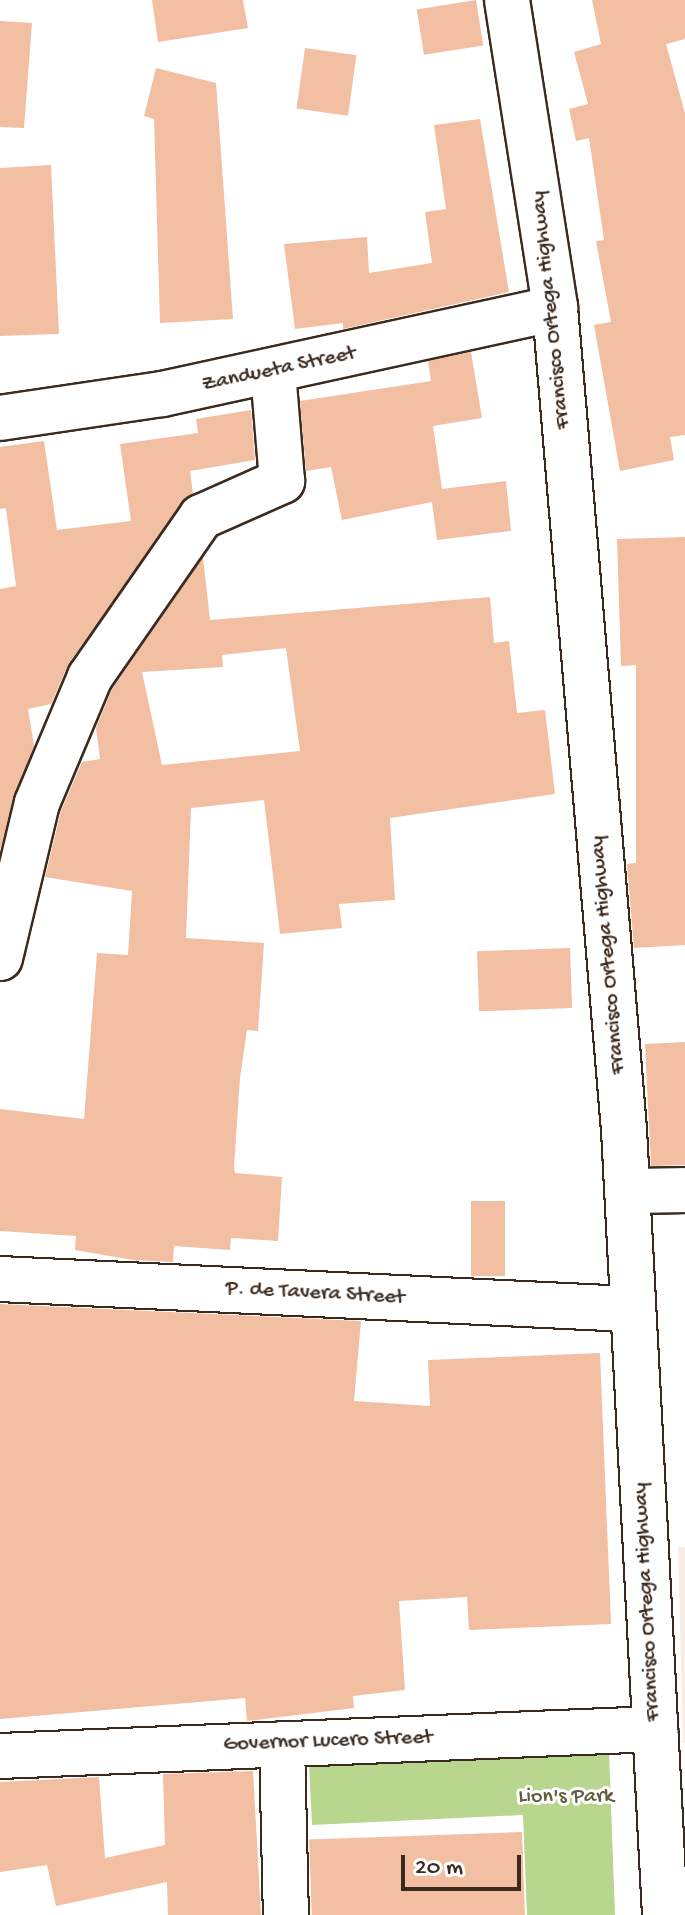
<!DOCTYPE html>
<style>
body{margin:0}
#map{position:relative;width:685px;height:1915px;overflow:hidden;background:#fff;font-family:"Gochi Hand",sans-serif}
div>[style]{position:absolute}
.built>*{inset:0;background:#fbece3}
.green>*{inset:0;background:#b9d68e}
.building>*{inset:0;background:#f2bfa3;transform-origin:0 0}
.roads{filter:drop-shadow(2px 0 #3b2a1e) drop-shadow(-2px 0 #3b2a1e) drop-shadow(0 2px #3b2a1e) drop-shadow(0 -2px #3b2a1e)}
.minor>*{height:44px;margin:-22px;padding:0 22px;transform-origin:22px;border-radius:22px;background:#fff}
.major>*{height:44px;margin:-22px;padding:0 22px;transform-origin:22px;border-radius:22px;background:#fff}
span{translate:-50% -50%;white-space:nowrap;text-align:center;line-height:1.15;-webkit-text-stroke:6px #fff;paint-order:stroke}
.street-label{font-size:22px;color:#3b2a1e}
.park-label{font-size:22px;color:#615e40}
.scale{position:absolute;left:401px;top:1855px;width:120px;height:36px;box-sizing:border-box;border:4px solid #3b2a1e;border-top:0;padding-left:10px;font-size:24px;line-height:28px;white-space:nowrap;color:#3b2a1e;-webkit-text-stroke:6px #fff;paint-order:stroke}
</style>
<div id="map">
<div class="built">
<i style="clip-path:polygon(678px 1547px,685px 1547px,685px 1743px,683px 1743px)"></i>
</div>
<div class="green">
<i style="clip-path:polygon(609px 1751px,615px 1915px,527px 1915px,523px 1815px,312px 1825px,309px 1764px)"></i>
</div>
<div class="building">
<i style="clip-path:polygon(152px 0,243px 0,248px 28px,158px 42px)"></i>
<i style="left:476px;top:0;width:46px;height:60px;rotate:81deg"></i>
<i style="clip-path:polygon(592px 0,685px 0,685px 39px,666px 44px,685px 113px,685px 435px,670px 437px,674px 460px,620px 471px,594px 325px,611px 322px,596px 241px,604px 240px,589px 138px,576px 141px,569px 109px,588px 104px,574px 52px,601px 44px)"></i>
<i style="clip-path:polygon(0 21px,32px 23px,24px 128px,0 127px)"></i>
<i style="left:305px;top:48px;width:52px;height:61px;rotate:8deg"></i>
<i style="clip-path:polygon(156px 68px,216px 83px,233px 319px,160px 323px,154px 119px,144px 116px)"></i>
<i style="clip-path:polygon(480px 119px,509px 292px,343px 329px,343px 323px,295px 329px,284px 244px,367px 237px,369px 273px,432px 263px,425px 212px,446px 209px,434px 125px)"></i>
<i style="clip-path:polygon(51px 165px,59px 334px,0 336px,0 168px)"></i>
<i style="clip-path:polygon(471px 352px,482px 418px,433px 426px,442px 489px,506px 481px,511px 531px,437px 540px,432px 502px,342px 520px,331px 467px,306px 471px,300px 401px,431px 381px,428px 361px)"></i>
<i style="clip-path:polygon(251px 410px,255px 460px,190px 471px,193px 493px,69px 663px,51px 704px,28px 709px,34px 746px,0 850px,0 589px,16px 586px,6px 508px,0 509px,0 447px,44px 441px,57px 530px,131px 521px,120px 444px,198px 433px,196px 419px)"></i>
<i style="clip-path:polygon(685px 537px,685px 945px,634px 948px,627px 864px,636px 863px,636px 665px,621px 666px,617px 539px)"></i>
<i style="clip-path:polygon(evenodd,203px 557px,210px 620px,490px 597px,494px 643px,509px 641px,517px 713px,545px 710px,555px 794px,390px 818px,395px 900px,339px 904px,342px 928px,280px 934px,264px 800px,191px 808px,186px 938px,264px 943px,258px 1031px,247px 1030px,240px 1078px,234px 1167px,235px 1173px,282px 1177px,278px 1241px,231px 1238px,230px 1250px,174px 1246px,173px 1262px,133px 1260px,75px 1250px,76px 1236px,0 1231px,0 1109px,84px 1119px,97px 953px,128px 955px,132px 891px,45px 877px,61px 811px,82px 762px,100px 759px,96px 728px,112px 689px,203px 557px,286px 648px,300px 751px,162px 765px,142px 672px,223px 667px,222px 655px,286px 648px)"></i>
<i style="left:570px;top:948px;width:60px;height:93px;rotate:88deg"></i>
<i style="clip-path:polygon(685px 1042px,685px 1165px,651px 1166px,645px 1044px)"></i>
<i style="left:471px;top:1201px;width:34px;height:75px"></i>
<i style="clip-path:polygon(0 1304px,361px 1321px,354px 1401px,430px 1406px,428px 1360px,600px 1353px,611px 1624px,469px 1630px,467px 1597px,399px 1601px,405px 1690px,353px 1696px,354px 1708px,247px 1721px,245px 1698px,0 1719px)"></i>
<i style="clip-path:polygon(253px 1771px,261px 1915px,168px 1915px,167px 1882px,56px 1906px,47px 1865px,0 1872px,0 1782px,99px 1777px,105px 1858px,165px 1845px,163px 1774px)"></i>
<i style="left:522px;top:1832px;width:83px;height:213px;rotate:88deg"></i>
</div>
<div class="roads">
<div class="minor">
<i style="left:0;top:418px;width:164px;rotate:-8.4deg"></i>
<i style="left:162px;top:394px;width:402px;rotate:-12.3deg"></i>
<i style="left:0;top:958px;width:159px;rotate:-76.6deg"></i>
<i style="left:37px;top:803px;width:137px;rotate:-67.2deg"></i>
<i style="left:90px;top:677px;width:195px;rotate:-55.2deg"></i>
<i style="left:201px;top:517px;width:89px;rotate:-24deg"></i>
<i style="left:282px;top:481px;width:109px;rotate:-94.7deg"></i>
<i style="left:629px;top:1191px;width:56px;rotate:-1deg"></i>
<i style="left:0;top:1279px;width:631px;rotate:2.73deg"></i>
<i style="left:282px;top:1744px;width:171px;rotate:88.7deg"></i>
<i style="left:0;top:1756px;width:656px;rotate:-2.36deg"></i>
</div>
<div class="major">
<i style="left:507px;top:0;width:312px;rotate:81.1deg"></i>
<i style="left:555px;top:308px;width:825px;rotate:85.2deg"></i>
<i style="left:624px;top:1130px;width:786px;rotate:87.01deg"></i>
</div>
</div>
<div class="street-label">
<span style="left:552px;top:310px;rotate:-96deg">Francisco Ortega Highway</span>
<span style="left:279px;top:370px;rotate:-12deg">Zandueta Street</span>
<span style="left:609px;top:955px;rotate:-95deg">Francisco Ortega Highway</span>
<span style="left:315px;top:1294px;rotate:3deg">P. de Tavera Street</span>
<span style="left:648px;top:1602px;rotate:-93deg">Francisco Ortega Highway</span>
<span style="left:328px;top:1742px;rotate:-2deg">Governor Lucero Street</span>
</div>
<div class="park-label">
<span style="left:566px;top:1798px">Lion's Park</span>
</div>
<div class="scale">20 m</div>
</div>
